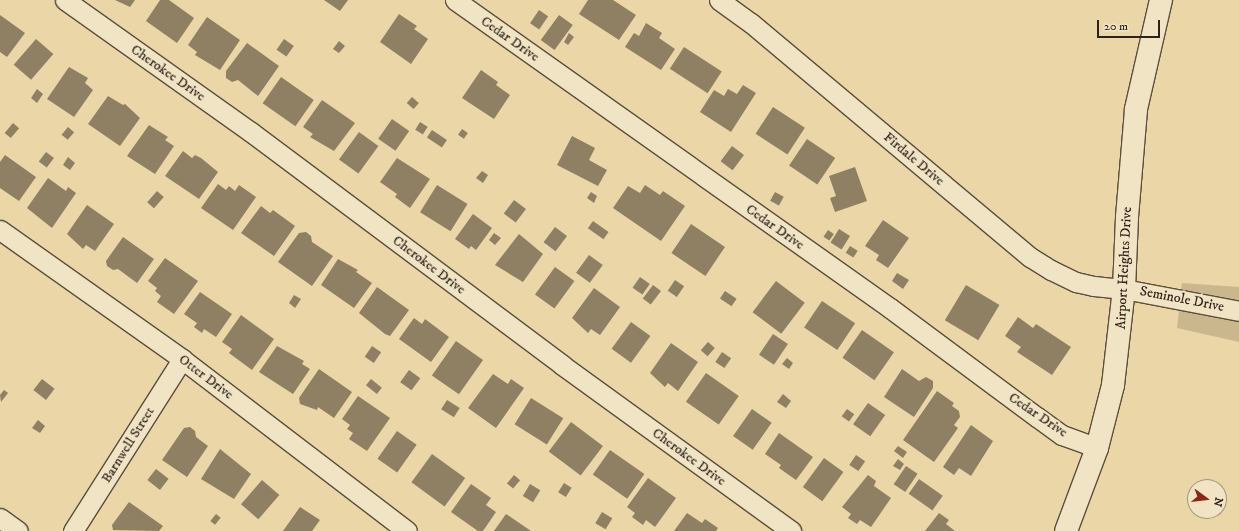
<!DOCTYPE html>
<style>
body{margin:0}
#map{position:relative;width:1239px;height:531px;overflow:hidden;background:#ead6a6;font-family:"IM FELL DW Pica",serif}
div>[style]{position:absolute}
.green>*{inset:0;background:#cab78e}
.building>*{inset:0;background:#8f7f63;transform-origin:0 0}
.roads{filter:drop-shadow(1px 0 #5c4e3d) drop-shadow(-1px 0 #5c4e3d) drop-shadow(0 1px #5c4e3d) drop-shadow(0 -1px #5c4e3d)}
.minor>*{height:19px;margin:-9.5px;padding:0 9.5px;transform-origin:9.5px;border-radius:9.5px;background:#f1e4c5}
.tertiary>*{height:22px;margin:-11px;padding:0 11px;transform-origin:11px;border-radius:11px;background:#f1e4c5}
span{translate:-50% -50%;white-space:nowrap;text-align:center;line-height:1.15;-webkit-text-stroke:4px #f1e4c5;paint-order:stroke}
.street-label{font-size:14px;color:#2d211a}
.north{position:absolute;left:1187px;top:479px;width:40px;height:40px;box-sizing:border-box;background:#f1e4c5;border:1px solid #a39681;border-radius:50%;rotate:105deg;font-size:11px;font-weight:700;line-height:16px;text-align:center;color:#2d211a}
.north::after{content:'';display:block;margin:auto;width:14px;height:18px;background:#8f2418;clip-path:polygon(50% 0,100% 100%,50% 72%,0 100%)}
.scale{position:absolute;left:1097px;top:20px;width:63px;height:18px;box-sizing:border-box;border:2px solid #2d211a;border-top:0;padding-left:5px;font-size:12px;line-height:14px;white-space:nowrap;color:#2d211a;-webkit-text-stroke:3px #f1e4c5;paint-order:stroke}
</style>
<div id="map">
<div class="green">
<i style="clip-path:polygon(1182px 283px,1239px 287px,1239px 342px,1177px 328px)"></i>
</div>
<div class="building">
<i style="clip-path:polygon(115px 0,135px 0,130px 7px)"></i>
<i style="clip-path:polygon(160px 0,169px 0,194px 18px,177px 43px,146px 21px)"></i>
<i style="clip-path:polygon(324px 0,348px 0,340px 11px)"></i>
<i style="clip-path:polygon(588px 0,613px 0,636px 15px,619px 40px,579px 14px)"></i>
<i style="left:539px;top:10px;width:11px;height:16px;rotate:34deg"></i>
<i style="clip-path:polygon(399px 14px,417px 26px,414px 29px,428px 39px,411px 64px,380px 42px)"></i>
<i style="clip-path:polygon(0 15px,25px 33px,7px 57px,0 52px)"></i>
<i style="left:559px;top:15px;width:17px;height:31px;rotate:36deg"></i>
<i style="clip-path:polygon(207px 17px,240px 40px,220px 70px,195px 55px,197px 52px,188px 45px)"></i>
<i style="clip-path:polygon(646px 23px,662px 33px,659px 38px,675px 49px,661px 70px,625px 47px,634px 33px,639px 36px)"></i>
<i style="clip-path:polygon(569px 33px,574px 37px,568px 45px,564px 42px)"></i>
<i style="left:36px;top:39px;width:23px;height:34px;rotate:41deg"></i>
<i style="left:284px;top:39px;width:12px;height:13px;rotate:35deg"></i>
<i style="clip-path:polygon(339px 41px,345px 46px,339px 53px,333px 49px)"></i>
<i style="clip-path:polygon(247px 43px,279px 66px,258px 96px,238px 80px,232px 82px,226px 78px,226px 71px)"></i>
<i style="left:684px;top:47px;width:45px;height:26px;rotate:33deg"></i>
<i style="clip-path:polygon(69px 67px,88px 78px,85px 83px,93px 90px,74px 117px,47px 99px)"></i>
<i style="clip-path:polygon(481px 70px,498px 82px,496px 85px,510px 95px,494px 119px,462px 98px)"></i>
<i style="left:281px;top:77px;width:40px;height:32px;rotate:35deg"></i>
<i style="clip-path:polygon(743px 85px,756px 93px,731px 132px,700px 112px,714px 90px,724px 96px,728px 89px,737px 94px)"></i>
<i style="clip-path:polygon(37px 89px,43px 94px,37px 103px,31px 98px)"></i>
<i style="clip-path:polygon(108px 96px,123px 105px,125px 104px,140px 118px,120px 146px,88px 124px)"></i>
<i style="left:412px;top:97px;width:9px;height:8px;rotate:41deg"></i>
<i style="clip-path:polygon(322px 100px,355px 123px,334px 151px,310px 137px,313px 134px,303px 127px)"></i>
<i style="left:773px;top:107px;width:38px;height:32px;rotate:33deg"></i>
<i style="left:392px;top:119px;width:21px;height:24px;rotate:35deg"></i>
<i style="left:420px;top:122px;width:9px;height:9px;rotate:32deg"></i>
<i style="left:13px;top:123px;width:8px;height:13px;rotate:40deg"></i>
<i style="clip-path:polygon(149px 125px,168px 137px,165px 140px,174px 146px,155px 174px,127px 156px)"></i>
<i style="left:68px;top:127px;width:8px;height:10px;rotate:40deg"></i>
<i style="left:462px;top:129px;width:7px;height:7px;rotate:34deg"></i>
<i style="left:432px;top:130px;width:18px;height:9px;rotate:34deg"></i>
<i style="left:359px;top:132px;width:24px;height:34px;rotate:36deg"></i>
<i style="clip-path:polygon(572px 136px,595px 148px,589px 160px,607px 170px,598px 186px,557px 165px)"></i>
<i style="left:807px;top:139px;width:34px;height:32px;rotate:34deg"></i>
<i style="left:732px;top:146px;width:15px;height:19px;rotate:37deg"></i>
<i style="clip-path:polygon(183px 151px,192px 158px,195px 155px,201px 158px,218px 172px,199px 199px,165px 176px)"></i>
<i style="left:46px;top:152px;width:10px;height:12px;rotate:37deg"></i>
<i style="clip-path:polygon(5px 155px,36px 177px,19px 201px,0 188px,0 162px)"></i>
<i style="clip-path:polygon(68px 157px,75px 163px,70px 170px,63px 165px)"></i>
<i style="clip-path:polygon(397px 158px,430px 179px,410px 208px,395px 197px,397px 194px,380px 182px)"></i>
<i style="clip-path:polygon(855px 167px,867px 201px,835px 212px,830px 198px,836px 196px,829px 176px)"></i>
<i style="clip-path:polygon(482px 171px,488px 175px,483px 183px,476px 178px)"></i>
<i style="clip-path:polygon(48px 178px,66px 191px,68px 187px,76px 193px,52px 228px,27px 208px)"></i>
<i style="clip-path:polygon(218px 184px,226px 190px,229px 186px,235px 191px,239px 185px,256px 197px,233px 230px,201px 208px)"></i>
<i style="left:437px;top:185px;width:36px;height:32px;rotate:32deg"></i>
<i style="clip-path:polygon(645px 185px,660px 195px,663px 191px,685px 206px,661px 241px,613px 208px,628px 186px,640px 193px)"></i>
<i style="left:157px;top:191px;width:9px;height:15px;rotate:41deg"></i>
<i style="clip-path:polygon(591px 192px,597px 196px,594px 203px,587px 198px)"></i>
<i style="left:775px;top:192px;width:10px;height:10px;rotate:29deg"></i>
<i style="left:514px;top:200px;width:15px;height:17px;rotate:37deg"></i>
<i style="clip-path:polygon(87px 205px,114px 224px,95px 251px,86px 245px,83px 249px,67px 234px)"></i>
<i style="clip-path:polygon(261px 206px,270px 213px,273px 210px,295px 226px,274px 256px,241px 233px)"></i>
<i style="clip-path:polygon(473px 214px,492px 228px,476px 250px,471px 246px,469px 249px,455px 239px)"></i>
<i style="clip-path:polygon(883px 220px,909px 238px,888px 268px,876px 260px,879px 255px,865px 246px)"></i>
<i style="left:593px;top:221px;width:19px;height:9px;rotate:35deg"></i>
<i style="left:691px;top:224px;width:41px;height:35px;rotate:34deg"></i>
<i style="left:555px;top:227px;width:15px;height:19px;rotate:37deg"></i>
<i style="left:839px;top:229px;width:13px;height:16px;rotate:32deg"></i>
<i style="left:828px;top:230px;width:7px;height:8px;rotate:34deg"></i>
<i style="clip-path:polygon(306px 232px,311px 236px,312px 242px,333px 256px,312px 286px,278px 262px,299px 233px)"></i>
<i style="clip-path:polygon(494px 233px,501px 238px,495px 245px,489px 240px)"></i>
<i style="clip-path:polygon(519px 234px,543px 254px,523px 282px,495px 265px)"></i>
<i style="clip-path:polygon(123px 237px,154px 259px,137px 283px,118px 269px,113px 270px,107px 266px,106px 261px)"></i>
<i style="left:850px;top:246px;width:9px;height:8px;rotate:32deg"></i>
<i style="left:589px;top:255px;width:17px;height:22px;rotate:36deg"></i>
<i style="clip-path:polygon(165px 258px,198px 281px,174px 314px,157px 302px,161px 296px,155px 291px,157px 288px,148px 281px)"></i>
<i style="clip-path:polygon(338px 259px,358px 270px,356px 272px,372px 283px,354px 308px,321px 285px)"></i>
<i style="left:555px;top:267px;width:24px;height:34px;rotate:36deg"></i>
<i style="clip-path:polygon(897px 273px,909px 280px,903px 289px,892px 281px)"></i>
<i style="left:640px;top:277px;width:12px;height:13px;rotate:35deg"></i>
<i style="left:675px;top:280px;width:11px;height:13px;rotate:34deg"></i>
<i style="left:776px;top:281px;width:36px;height:39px;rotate:37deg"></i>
<i style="left:653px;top:285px;width:10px;height:17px;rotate:37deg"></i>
<i style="left:966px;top:285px;width:39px;height:41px;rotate:31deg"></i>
<i style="clip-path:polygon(377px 287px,409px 310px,390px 336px,385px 334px,359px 313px)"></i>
<i style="clip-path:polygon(594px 288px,620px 307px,600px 335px,591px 329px,588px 333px,572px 318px)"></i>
<i style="left:725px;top:291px;width:14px;height:9px;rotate:34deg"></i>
<i style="clip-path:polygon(200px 292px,232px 314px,216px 337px,204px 329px,202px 333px,194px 327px,197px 323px,184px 314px)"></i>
<i style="clip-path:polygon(294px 295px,301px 299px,295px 308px,289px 303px)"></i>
<i style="left:822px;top:301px;width:40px;height:32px;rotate:34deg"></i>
<i style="clip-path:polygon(241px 315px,274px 339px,252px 370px,229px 353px,232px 349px,222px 342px)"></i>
<i style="clip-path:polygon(1018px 317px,1033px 328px,1036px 324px,1071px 347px,1052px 375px,1017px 352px,1021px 347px,1005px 336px)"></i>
<i style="clip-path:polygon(414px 318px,422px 324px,425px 319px,449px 337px,431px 362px,399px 339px)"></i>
<i style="left:631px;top:322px;width:24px;height:33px;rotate:36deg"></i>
<i style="left:862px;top:330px;width:39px;height:34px;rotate:35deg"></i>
<i style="left:773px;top:334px;width:18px;height:25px;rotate:34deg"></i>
<i style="left:456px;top:341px;width:33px;height:42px;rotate:35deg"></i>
<i style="left:708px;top:342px;width:9px;height:11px;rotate:41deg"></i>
<i style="clip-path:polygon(671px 343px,698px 362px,678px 391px,668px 383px,665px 387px,650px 373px)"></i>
<i style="clip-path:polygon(277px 346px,304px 361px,302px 364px,310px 369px,293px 394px,259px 372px)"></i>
<i style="left:372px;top:346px;width:11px;height:13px;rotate:34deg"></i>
<i style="left:722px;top:352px;width:11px;height:12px;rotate:34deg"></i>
<i style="clip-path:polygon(787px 358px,793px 363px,789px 369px,782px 364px)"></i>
<i style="clip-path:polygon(319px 369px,352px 392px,334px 418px,318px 407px,317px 410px,300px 404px,299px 398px)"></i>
<i style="clip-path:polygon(902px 369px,919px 381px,926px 377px,933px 381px,933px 388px,914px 417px,884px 397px)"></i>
<i style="left:409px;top:370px;width:14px;height:15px;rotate:36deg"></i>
<i style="left:706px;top:373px;width:40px;height:35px;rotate:35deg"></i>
<i style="clip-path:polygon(493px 374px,508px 384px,511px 379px,524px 388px,496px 428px,468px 408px)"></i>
<i style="left:42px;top:379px;width:16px;height:14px;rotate:38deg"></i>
<i style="left:371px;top:379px;width:14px;height:8px;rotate:39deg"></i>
<i style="clip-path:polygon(4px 390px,8px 393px,1px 402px,0 395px)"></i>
<i style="clip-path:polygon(937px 391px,954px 403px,952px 406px,959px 411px,960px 417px,954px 425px,958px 428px,934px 462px,903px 440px)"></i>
<i style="clip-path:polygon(783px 394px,791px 401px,786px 408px,777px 402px)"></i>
<i style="clip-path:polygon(358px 396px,390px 418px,367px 451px,349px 439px,353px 433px,347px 429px,350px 425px,342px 419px)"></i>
<i style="left:531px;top:398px;width:38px;height:31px;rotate:32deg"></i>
<i style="left:447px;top:400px;width:15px;height:11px;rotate:32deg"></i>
<i style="left:868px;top:403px;width:21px;height:26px;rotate:35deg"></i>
<i style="left:752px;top:409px;width:24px;height:33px;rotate:35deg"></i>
<i style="left:847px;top:409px;width:9px;height:9px;rotate:36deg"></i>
<i style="clip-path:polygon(38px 420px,45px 426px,40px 433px,32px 428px)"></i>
<i style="left:571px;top:422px;width:40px;height:37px;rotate:37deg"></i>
<i style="clip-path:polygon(971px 425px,993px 441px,971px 476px,959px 468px,954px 475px,943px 467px)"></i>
<i style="clip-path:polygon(190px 427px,195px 431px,196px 437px,208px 446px,187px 477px,162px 460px,184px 428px)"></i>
<i style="left:397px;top:431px;width:24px;height:34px;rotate:35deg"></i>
<i style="clip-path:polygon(779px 433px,813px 457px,796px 480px,779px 468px,781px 465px,765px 454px)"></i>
<i style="clip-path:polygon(898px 446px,907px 452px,903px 458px,894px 451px)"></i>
<i style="clip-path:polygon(220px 449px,251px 474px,234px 499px,201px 479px)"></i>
<i style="left:610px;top:450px;width:42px;height:30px;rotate:35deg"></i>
<i style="left:432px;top:454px;width:41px;height:35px;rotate:36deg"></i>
<i style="left:856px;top:455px;width:11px;height:12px;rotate:34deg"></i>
<i style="left:824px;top:458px;width:24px;height:36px;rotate:36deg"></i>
<i style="clip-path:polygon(898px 459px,904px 464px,900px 470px,893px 466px)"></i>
<i style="left:906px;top:466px;width:14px;height:22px;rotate:34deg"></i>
<i style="left:156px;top:469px;width:16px;height:14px;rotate:38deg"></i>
<i style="left:514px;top:475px;width:8px;height:11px;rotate:40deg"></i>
<i style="clip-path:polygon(868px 475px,876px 481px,874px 486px,891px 498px,871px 527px,860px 520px,857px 524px,848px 518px,851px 514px,842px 507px)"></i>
<i style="clip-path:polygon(648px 478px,676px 498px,655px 527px,646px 520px,643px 525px,632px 517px,635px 513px,627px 507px)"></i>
<i style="left:919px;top:479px;width:29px;height:18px;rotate:35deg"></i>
<i style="left:262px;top:480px;width:23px;height:32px;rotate:41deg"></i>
<i style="left:564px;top:483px;width:9px;height:11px;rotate:32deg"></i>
<i style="clip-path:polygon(471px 484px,491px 498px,486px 505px,496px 512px,483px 531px,478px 531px,451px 512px)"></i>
<i style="left:530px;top:484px;width:12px;height:14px;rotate:31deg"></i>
<i style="clip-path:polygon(129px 502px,163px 526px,159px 531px,113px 530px,112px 525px)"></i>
<i style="clip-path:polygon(300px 507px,320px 520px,312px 531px,283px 531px)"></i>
<i style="left:602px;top:512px;width:12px;height:13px;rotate:31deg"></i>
<i style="clip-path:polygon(687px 513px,702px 523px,705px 519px,718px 528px,716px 531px,674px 531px)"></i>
<i style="clip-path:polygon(939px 513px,949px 520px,946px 524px,955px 531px,925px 531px)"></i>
<i style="left:216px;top:514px;width:6px;height:9px;rotate:39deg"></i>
<i style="clip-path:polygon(506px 514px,531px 531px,494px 531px)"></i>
</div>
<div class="roads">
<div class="minor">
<i style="left:65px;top:0;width:228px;rotate:35.4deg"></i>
<i style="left:251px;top:132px;width:389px;rotate:36.8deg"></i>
<i style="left:562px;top:365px;width:283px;rotate:35.9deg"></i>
<i style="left:455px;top:0;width:533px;rotate:35.3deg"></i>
<i style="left:890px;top:308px;width:183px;rotate:36.6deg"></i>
<i style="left:1037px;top:417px;width:31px;rotate:36deg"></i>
<i style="left:1062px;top:435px;width:37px;rotate:20deg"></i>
<i style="left:719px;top:0;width:39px;rotate:36deg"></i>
<i style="left:751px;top:23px;width:364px;rotate:40deg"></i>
<i style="left:1030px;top:257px;width:25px;rotate:32deg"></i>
<i style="left:1051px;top:270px;width:28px;rotate:26deg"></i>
<i style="left:1076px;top:282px;width:18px;rotate:13deg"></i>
<i style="left:1094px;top:286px;width:30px;rotate:6deg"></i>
<i style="left:1124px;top:289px;width:117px;rotate:10.8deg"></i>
<i style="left:0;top:230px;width:223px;rotate:35.3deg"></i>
<i style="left:182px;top:359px;width:283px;rotate:37.4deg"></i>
<i style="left:0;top:518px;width:22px;rotate:36deg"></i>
<i style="left:73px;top:531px;width:204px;rotate:-57.6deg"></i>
</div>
<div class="tertiary">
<i style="left:1066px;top:531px;width:89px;rotate:-69.5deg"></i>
<i style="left:1097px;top:448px;width:65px;rotate:-75.7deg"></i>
<i style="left:1113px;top:385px;width:97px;rotate:-83.5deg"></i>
<i style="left:1124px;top:289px;width:72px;rotate:-87.6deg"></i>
<i style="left:1127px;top:217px;width:108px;rotate:-85.2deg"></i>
<i style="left:1136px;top:109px;width:112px;rotate:-77.1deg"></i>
</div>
</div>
<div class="street-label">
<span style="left:510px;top:39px;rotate:35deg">Cedar Drive</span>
<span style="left:168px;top:73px;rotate:35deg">Cherokee Drive</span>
<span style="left:914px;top:159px;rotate:40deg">Firdale Drive</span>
<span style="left:775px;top:227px;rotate:35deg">Cedar Drive</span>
<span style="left:429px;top:265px;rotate:37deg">Cherokee Drive</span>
<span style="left:1124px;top:268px;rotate:-87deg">Airport Heights Drive</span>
<span style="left:1182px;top:299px;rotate:11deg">Seminole Drive</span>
<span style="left:206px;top:377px;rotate:37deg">Otter Drive</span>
<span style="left:1038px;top:415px;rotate:34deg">Cedar Drive</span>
<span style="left:128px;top:445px;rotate:-58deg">Barnwell Street</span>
<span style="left:689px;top:457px;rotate:36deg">Cherokee Drive</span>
</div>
<div class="north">N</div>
<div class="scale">20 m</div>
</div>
